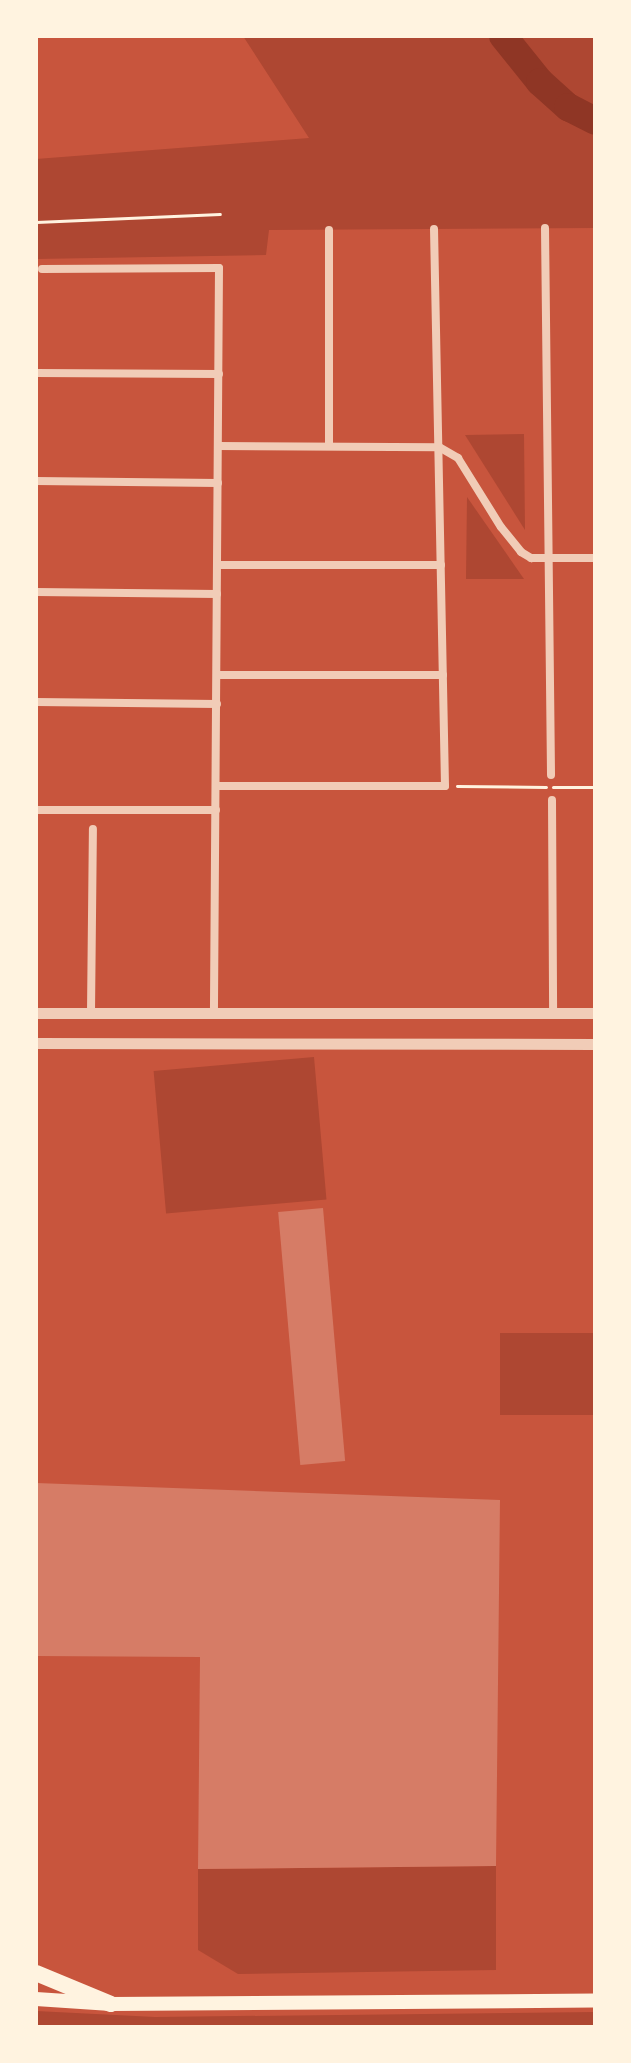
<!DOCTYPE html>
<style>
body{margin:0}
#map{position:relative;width:631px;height:2063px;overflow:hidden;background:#c8553d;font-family:"Exo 2",sans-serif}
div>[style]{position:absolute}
.green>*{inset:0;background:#ae4732;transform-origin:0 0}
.river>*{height:28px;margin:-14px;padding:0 14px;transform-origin:14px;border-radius:14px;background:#8f3625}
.building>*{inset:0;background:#d67c66;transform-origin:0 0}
.path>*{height:3px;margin:-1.5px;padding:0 1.5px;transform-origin:1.5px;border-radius:1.5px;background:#fff3e0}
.minor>*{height:8px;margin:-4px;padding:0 4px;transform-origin:4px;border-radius:4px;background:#f1ccb7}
.tertiary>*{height:11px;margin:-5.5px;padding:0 5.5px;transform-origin:5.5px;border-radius:5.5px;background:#f1ccb7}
.primary>*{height:14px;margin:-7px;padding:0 7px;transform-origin:7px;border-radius:7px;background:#fff3e0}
.trunk>*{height:16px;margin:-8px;padding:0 8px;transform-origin:8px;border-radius:8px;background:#fff3e0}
span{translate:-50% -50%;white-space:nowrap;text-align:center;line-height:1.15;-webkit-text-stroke:8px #fff3e0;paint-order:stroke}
.frame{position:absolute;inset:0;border:38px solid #fff3e0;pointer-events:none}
</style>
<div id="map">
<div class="green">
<i style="clip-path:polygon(243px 36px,595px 36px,595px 228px,269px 230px,266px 255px,36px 259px,36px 159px,309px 138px)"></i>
<i style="clip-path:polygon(524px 434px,525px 530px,465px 435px)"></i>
<i style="clip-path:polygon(467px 497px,524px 579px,466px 579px)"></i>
<i style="left:314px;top:1057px;width:143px;height:161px;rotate:85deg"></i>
<i style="left:500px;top:1333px;width:95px;height:82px"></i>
<i style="clip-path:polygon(496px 1866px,496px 1970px,238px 1974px,198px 1950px,198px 1869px)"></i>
<i style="clip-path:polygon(36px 2011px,155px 2017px,595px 2012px,595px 2027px,36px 2027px)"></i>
</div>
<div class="river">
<i style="left:503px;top:36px;width:59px;rotate:51.2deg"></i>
<i style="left:540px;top:82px;width:38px;rotate:42deg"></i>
<i style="left:568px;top:107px;width:30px;rotate:27deg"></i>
</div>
<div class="building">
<i style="left:323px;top:1208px;width:254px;height:45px;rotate:85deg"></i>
<i style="clip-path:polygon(36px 1483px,500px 1500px,496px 1866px,198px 1869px,200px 1657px,36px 1656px)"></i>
</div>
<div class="path">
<i style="left:36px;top:222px;width:184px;rotate:-2.5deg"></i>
<i style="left:457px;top:786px;width:89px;rotate:0.6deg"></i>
<i style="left:553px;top:787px;width:42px"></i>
</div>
<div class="minor">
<i style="left:545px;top:228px;width:547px;rotate:89.37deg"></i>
<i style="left:42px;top:269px;width:177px;rotate:-0.3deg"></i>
<i style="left:219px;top:268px;width:744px;rotate:90.39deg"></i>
<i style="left:36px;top:373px;width:183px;rotate:0.3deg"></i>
<i style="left:329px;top:445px;width:215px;rotate:-90deg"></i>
<i style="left:218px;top:446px;width:221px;rotate:0.3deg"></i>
<i style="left:439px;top:447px;width:22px;rotate:30deg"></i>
<i style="left:458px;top:458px;width:81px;rotate:58.1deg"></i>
<i style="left:501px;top:527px;width:32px;rotate:51deg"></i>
<i style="left:521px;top:552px;width:12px;rotate:31deg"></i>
<i style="left:531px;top:558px;width:64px"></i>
<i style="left:36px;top:481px;width:182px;rotate:0.6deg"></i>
<i style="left:217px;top:565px;width:224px"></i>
<i style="left:36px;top:592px;width:181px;rotate:0.6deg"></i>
<i style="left:217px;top:675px;width:226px"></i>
<i style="left:36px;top:702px;width:181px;rotate:0.6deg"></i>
<i style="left:216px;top:786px;width:229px"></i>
<i style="left:445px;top:786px;width:557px;rotate:-91.13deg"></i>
<i style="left:552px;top:800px;width:212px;rotate:89.7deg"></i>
<i style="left:36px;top:810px;width:180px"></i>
<i style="left:91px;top:1012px;width:183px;rotate:-89.4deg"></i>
</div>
<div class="tertiary">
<i style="left:36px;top:1013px;width:559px"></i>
<i style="left:36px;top:1043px;width:559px;rotate:0.1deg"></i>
</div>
<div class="primary">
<i style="left:36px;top:1999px;width:75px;rotate:3.8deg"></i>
<i style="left:111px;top:2004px;width:484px;rotate:-0.4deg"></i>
</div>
<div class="trunk">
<i style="left:36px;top:1973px;width:81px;rotate:22.5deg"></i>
</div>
<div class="frame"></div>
</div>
